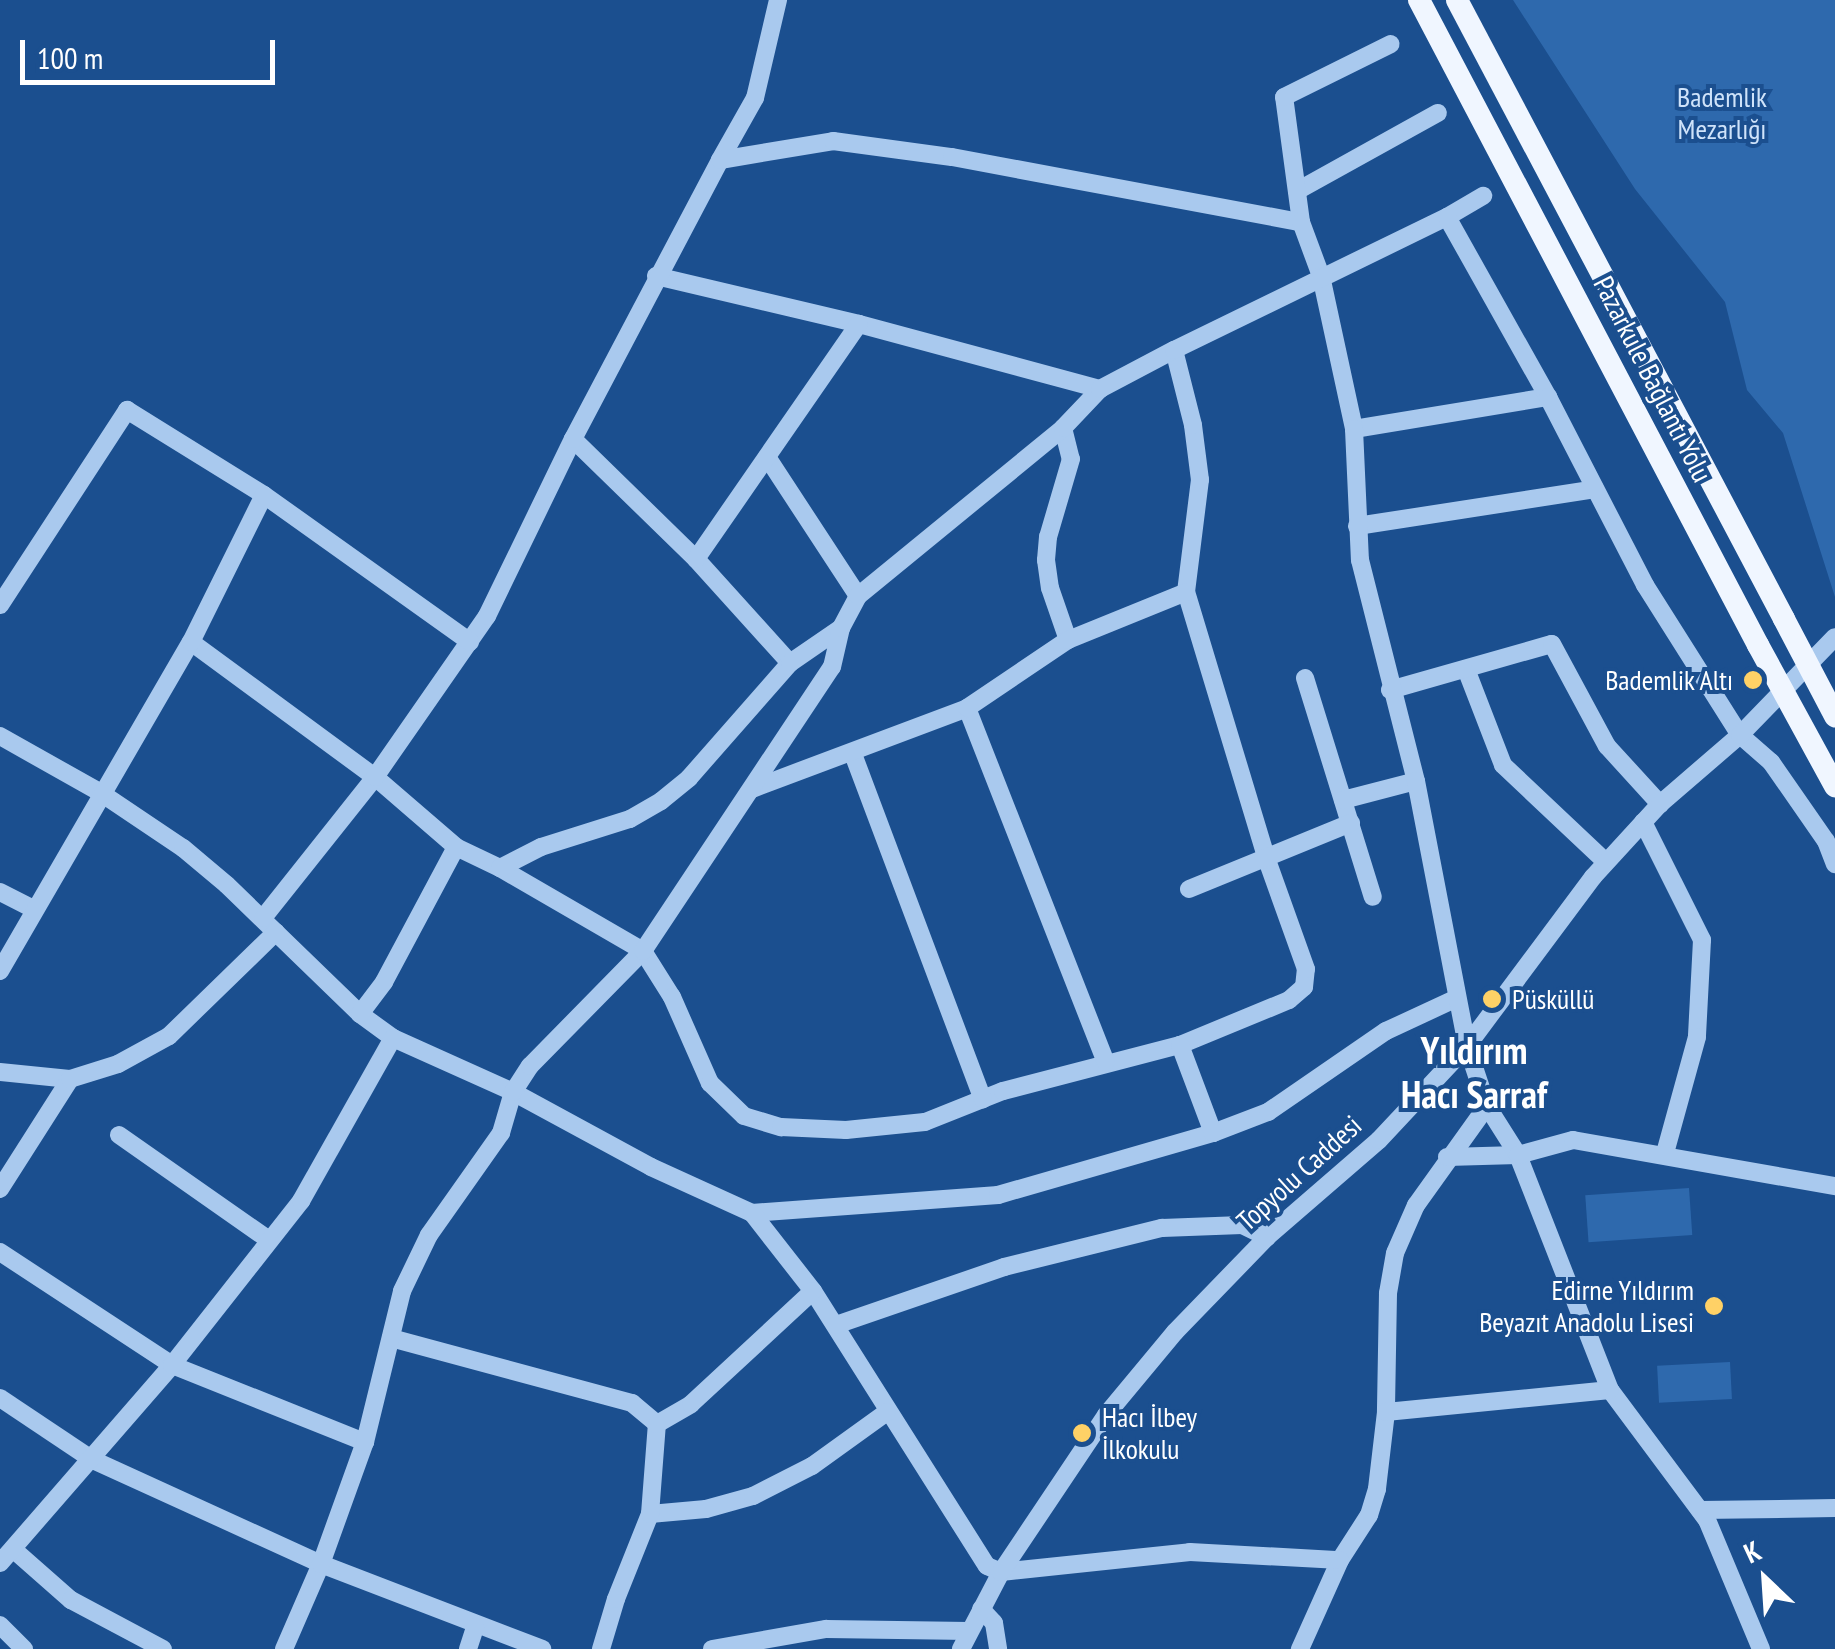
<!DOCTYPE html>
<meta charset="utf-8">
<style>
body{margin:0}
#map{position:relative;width:1835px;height:1649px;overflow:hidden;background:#1b4f8f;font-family:"PT Sans Narrow",sans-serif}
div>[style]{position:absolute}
.green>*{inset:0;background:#2e69ad;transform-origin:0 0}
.minor>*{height:18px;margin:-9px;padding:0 9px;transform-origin:9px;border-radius:9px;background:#a9c9ee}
.major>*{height:22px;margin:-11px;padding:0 11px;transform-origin:11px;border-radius:11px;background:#f0f6ff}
.major-bridge>*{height:22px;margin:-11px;padding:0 11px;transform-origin:11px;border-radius:11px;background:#f0f6ff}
.dots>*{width:28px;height:28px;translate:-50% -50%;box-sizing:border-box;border:5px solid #1b4f8f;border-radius:50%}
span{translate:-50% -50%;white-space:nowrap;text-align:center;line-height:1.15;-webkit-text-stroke:8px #1b4f8f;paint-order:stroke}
.park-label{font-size:28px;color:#cfe3fa}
.street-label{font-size:28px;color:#fff}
.poi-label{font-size:28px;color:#fff}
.right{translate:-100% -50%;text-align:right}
.left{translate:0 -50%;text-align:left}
.district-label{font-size:38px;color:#fff;font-weight:700}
.north{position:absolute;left:1715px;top:1529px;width:100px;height:100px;-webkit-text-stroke:8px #1b4f8f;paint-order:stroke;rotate:335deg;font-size:28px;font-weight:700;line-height:40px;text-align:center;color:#fff}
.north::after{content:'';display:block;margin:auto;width:35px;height:45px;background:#fff;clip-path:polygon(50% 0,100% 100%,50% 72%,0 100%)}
.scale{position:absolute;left:20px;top:40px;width:255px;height:45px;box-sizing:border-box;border:5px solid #fff;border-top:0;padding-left:12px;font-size:30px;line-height:35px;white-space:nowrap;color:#fff;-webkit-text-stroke:8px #1b4f8f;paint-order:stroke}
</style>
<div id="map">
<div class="green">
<i style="clip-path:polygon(1513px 0,1835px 0,1835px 597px,1783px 433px,1747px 390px,1725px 302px,1635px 189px)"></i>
<i style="left:1689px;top:1188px;width:47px;height:104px;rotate:86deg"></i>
<i style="left:1730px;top:1362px;width:37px;height:73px;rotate:87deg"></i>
</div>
<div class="minor">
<i style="left:720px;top:160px;width:71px;rotate:-60.6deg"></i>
<i style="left:755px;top:98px;width:101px;rotate:-76.8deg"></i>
<i style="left:1297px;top:191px;width:161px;rotate:-29deg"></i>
<i style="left:1447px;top:217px;width:42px;rotate:-30.3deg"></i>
<i style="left:1301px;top:222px;width:126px;rotate:-97.7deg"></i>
<i style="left:1284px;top:97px;width:119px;rotate:-26.4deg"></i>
<i style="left:656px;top:276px;width:209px;rotate:13.3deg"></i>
<i style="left:859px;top:324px;width:250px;rotate:15.1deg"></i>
<i style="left:1063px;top:428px;width:32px;rotate:76deg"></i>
<i style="left:1071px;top:459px;width:81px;rotate:106.4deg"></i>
<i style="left:1048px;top:537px;width:23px;rotate:95deg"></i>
<i style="left:1046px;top:560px;width:28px;rotate:82deg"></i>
<i style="left:1050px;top:588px;width:55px;rotate:70.9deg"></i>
<i style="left:1354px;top:429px;width:197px;rotate:-9.4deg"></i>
<i style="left:573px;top:439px;width:172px;rotate:44.3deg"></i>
<i style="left:767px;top:457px;width:166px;rotate:56.8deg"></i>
<i style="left:1357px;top:526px;width:241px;rotate:-8.8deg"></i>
<i style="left:0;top:605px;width:233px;rotate:-56.9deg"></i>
<i style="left:127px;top:410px;width:161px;rotate:31.8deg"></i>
<i style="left:191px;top:642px;width:228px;rotate:36.3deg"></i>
<i style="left:375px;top:777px;width:107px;rotate:40.8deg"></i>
<i style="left:456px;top:847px;width:49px;rotate:25.5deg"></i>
<i style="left:500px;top:868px;width:165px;rotate:30.1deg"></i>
<i style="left:643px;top:951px;width:54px;rotate:57.8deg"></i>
<i style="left:672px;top:997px;width:94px;rotate:66.2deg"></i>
<i style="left:710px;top:1083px;width:47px;rotate:44.1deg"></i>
<i style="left:744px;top:1116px;width:39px;rotate:17deg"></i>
<i style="left:781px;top:1127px;width:65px;rotate:2.6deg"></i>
<i style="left:846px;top:1130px;width:79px;rotate:-5.8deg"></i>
<i style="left:925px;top:1122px;width:84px;rotate:-21.7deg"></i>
<i style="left:1003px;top:1091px;width:183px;rotate:-14.6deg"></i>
<i style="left:1180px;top:1045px;width:118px;rotate:-22.4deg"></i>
<i style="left:1289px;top:1000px;width:20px;rotate:-41deg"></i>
<i style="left:1304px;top:987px;width:18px;rotate:-84deg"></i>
<i style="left:1306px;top:969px;width:116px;rotate:-109.7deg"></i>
<i style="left:1267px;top:860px;width:280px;rotate:-106.8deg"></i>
<i style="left:1186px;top:592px;width:113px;rotate:-82.9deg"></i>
<i style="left:1200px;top:480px;width:55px;rotate:-97.3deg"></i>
<i style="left:1193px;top:425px;width:77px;rotate:-104.2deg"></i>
<i style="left:790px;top:663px;width:140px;rotate:-132.1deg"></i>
<i style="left:696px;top:559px;width:286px;rotate:-55.3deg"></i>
<i style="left:1466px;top:669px;width:103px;rotate:68.9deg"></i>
<i style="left:1503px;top:765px;width:141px;rotate:43.3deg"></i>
<i style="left:1305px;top:678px;width:229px;rotate:72.8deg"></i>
<i style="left:1390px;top:690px;width:168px;rotate:-15.9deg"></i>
<i style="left:1552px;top:644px;width:116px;rotate:61.7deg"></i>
<i style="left:1607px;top:746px;width:79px;rotate:47.6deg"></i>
<i style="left:967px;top:708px;width:380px;rotate:68.6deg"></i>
<i style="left:0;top:736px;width:116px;rotate:29.4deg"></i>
<i style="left:101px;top:793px;width:99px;rotate:33.9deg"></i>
<i style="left:183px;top:848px;width:57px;rotate:40.1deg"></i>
<i style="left:227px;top:885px;width:185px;rotate:44.1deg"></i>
<i style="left:360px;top:1014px;width:41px;rotate:36deg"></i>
<i style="left:393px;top:1038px;width:132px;rotate:24.2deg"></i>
<i style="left:513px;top:1092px;width:157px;rotate:28.5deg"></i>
<i style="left:651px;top:1167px;width:111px;rotate:24.5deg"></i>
<i style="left:752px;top:1213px;width:247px;rotate:-4.2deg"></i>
<i style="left:998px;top:1195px;width:224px;rotate:-16.1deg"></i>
<i style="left:1213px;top:1133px;width:59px;rotate:-20.9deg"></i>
<i style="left:1268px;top:1112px;width:143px;rotate:-34.5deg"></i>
<i style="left:1386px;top:1031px;width:78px;rotate:-24.9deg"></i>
<i style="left:853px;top:754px;width:369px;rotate:69.4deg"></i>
<i style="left:752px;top:789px;width:230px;rotate:-20.6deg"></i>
<i style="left:967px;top:708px;width:122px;rotate:-34deg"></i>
<i style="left:1068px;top:640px;width:127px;rotate:-22.1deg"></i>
<i style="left:1343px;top:800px;width:75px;rotate:-14.6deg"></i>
<i style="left:1643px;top:822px;width:132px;rotate:63.4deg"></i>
<i style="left:1702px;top:940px;width:97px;rotate:93deg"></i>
<i style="left:1697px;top:1037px;width:120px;rotate:105.4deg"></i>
<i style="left:500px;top:868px;width:46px;rotate:-27.1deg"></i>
<i style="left:541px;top:847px;width:93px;rotate:-17.5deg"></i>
<i style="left:630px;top:819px;width:36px;rotate:-30deg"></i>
<i style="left:661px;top:801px;width:36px;rotate:-39deg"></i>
<i style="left:689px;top:778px;width:153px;rotate:-48.7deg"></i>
<i style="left:790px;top:663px;width:62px;rotate:-34.5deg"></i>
<i style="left:1189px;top:889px;width:175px;rotate:-22.2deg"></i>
<i style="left:0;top:892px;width:37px;rotate:27deg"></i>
<i style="left:263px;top:918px;width:180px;rotate:-51.5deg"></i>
<i style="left:375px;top:777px;width:196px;rotate:-55.2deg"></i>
<i style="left:487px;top:616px;width:197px;rotate:-64.1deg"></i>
<i style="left:573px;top:439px;width:315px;rotate:-62.2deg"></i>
<i style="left:720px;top:160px;width:115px;rotate:-9.5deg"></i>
<i style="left:833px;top:141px;width:120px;rotate:7.7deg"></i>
<i style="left:952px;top:157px;width:355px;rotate:10.6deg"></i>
<i style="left:1301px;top:222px;width:58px;rotate:69.7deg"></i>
<i style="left:1321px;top:276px;width:157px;rotate:77.8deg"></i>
<i style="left:1354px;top:429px;width:131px;rotate:87.4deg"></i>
<i style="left:1360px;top:560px;width:228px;rotate:75.8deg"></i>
<i style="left:1416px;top:781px;width:270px;rotate:79.1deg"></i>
<i style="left:1467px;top:1046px;width:63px;rotate:71.6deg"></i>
<i style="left:1487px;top:1106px;width:122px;rotate:125.6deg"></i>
<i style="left:1416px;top:1205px;width:52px;rotate:113.6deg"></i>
<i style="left:1395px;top:1253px;width:41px;rotate:99.9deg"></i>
<i style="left:1388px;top:1293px;width:119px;rotate:91deg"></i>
<i style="left:1386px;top:1412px;width:78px;rotate:96.7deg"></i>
<i style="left:1377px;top:1489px;width:27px;rotate:107deg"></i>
<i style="left:1369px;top:1515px;width:54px;rotate:122.8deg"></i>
<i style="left:1340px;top:1560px;width:98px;rotate:114.2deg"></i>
<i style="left:0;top:971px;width:380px;rotate:-59.9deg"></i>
<i style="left:191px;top:642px;width:164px;rotate:-63.6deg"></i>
<i style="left:264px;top:495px;width:253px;rotate:35.5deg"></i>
<i style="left:360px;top:1014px;width:40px;rotate:-53deg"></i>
<i style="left:384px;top:982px;width:153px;rotate:-61.9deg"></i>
<i style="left:1180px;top:1045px;width:94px;rotate:69.4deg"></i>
<i style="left:0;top:1072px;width:70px;rotate:5.7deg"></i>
<i style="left:119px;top:1135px;width:183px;rotate:35deg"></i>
<i style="left:1447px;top:1157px;width:71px;rotate:-1.6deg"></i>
<i style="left:1518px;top:1155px;width:58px;rotate:-122.3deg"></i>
<i style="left:0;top:1189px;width:130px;rotate:-57.5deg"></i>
<i style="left:70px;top:1079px;width:50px;rotate:-17.4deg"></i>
<i style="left:118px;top:1064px;width:58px;rotate:-28.8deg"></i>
<i style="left:169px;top:1036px;width:149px;rotate:-44.2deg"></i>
<i style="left:752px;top:1213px;width:99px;rotate:52deg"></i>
<i style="left:813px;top:1291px;width:325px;rotate:57.7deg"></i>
<i style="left:987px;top:1566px;width:15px;rotate:23deg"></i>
<i style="left:1001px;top:1572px;width:190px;rotate:-6deg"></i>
<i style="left:1190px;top:1552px;width:150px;rotate:3.1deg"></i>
<i style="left:0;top:1252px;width:206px;rotate:33.3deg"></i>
<i style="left:172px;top:1365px;width:208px;rotate:21.8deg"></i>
<i style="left:836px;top:1325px;width:178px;rotate:-19deg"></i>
<i style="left:1004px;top:1267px;width:163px;rotate:-13.9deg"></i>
<i style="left:1162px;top:1228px;width:80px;rotate:-2.1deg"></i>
<i style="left:1242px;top:1225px;width:28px;rotate:26deg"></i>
<i style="left:391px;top:1338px;width:250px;rotate:15.1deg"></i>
<i style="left:632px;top:1403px;width:33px;rotate:40deg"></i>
<i style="left:0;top:1398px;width:112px;rotate:33.7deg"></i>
<i style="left:93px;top:1460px;width:251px;rotate:24.5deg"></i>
<i style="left:321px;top:1564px;width:237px;rotate:21deg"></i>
<i style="left:1386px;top:1412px;width:225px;rotate:-5.6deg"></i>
<i style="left:1700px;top:1510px;width:135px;rotate:-0.8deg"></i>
<i style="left:650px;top:1514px;width:56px;rotate:-5.1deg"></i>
<i style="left:706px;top:1509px;width:49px;rotate:-15.5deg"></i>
<i style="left:753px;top:1496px;width:66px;rotate:-27deg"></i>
<i style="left:812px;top:1466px;width:92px;rotate:-35.8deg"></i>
<i style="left:14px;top:1550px;width:76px;rotate:41.3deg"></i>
<i style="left:71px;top:1600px;width:104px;rotate:28deg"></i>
<i style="left:0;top:1563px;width:262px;rotate:-49deg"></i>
<i style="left:172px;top:1365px;width:209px;rotate:-51.8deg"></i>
<i style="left:301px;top:1201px;width:187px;rotate:-60.6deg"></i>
<i style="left:981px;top:1609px;width:19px;rotate:47deg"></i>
<i style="left:994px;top:1623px;width:26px;rotate:81deg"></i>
<i style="left:0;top:1625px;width:34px;rotate:45deg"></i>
<i style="left:284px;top:1649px;width:93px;rotate:-66.5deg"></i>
<i style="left:321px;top:1564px;width:130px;rotate:-70.2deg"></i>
<i style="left:365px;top:1442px;width:155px;rotate:-76.2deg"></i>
<i style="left:402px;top:1291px;width:62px;rotate:-64.3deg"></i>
<i style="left:429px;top:1235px;width:125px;rotate:-54.8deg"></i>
<i style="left:501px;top:1133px;width:43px;rotate:-73.7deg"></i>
<i style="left:513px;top:1092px;width:31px;rotate:-57deg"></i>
<i style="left:530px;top:1066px;width:161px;rotate:-45.5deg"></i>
<i style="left:643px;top:951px;width:341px;rotate:-56.4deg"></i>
<i style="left:832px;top:667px;width:40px;rotate:-77deg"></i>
<i style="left:841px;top:628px;width:36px;rotate:-62deg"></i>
<i style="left:858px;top:596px;width:265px;rotate:-39.3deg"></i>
<i style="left:1063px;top:428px;width:54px;rotate:-46.5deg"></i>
<i style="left:1100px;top:389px;width:84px;rotate:-27.8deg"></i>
<i style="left:1174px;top:350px;width:304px;rotate:-26deg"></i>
<i style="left:1447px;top:217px;width:206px;rotate:60.7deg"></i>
<i style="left:1548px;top:397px;width:212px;rotate:62.7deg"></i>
<i style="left:1645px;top:585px;width:178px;rotate:57.7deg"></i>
<i style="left:1740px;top:735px;width:41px;rotate:41.1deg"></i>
<i style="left:1771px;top:762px;width:96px;rotate:55.2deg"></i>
<i style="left:1826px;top:841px;width:25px;rotate:69deg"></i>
<i style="left:468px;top:1649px;width:23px;rotate:-72deg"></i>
<i style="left:601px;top:1649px;width:52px;rotate:-73.3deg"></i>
<i style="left:616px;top:1599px;width:92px;rotate:-68.2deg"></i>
<i style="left:650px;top:1514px;width:90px;rotate:-85.6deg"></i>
<i style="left:657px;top:1424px;width:39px;rotate:-30deg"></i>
<i style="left:691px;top:1404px;width:166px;rotate:-42.8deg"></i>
<i style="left:712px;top:1649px;width:116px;rotate:-10deg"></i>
<i style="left:826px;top:1629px;width:143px;rotate:0.8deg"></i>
<i style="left:961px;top:1649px;width:87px;rotate:-62.5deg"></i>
<i style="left:1001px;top:1572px;width:189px;rotate:-56.2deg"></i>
<i style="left:1106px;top:1415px;width:108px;rotate:-50.3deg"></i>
<i style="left:1175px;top:1332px;width:132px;rotate:-45.9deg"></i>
<i style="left:1267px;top:1237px;width:148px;rotate:-40.9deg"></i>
<i style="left:1379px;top:1140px;width:129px;rotate:-46.9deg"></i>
<i style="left:1467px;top:1046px;width:211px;rotate:-53.3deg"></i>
<i style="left:1593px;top:877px;width:99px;rotate:-47.5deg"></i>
<i style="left:1660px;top:804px;width:106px;rotate:-40.8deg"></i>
<i style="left:1740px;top:735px;width:136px;rotate:-45.9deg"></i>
<i style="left:1761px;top:1649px;width:140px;rotate:-112.7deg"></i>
<i style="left:1707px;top:1520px;width:162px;rotate:-126.7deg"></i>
<i style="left:1610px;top:1390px;width:252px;rotate:-111.4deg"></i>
<i style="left:1518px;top:1155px;width:57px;rotate:-15.3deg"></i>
<i style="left:1573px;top:1140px;width:266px;rotate:10deg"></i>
</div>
<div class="major">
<i style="left:1419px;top:0;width:729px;rotate:62.27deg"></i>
<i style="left:1457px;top:0;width:700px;rotate:62.15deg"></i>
</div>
<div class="major-bridge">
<i style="left:1784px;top:619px;width:110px;rotate:62.3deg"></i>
<i style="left:1758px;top:645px;width:161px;rotate:61.4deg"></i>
</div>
<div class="dots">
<i style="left:1753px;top:680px;background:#ffd166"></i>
<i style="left:1492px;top:999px;background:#ffd166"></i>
<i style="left:1714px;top:1306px;background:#ffd166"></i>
<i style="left:1082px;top:1433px;background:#ffd166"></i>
</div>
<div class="park-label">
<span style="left:1722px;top:113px">Bademlik<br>Mezarlığı</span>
</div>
<div class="street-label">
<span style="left:1653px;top:379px;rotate:63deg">Pazarkule Bağlantı Yolu</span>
<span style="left:1299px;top:1173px;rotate:-42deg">Topyolu Caddesi</span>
</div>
<div class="poi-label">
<span class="right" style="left:1733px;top:680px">Bademlik Altı</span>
<span class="left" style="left:1512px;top:999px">Püsküllü</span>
<span class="right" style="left:1694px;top:1306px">Edirne Yıldırım<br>Beyazıt Anadolu Lisesi</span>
<span class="left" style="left:1102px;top:1433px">Hacı İlbey<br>İlkokulu</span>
</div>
<div class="district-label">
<span style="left:1474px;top:1072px">Yıldırım<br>Hacı Sarraf</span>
</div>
<div class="north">K</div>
<div class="scale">100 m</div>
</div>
